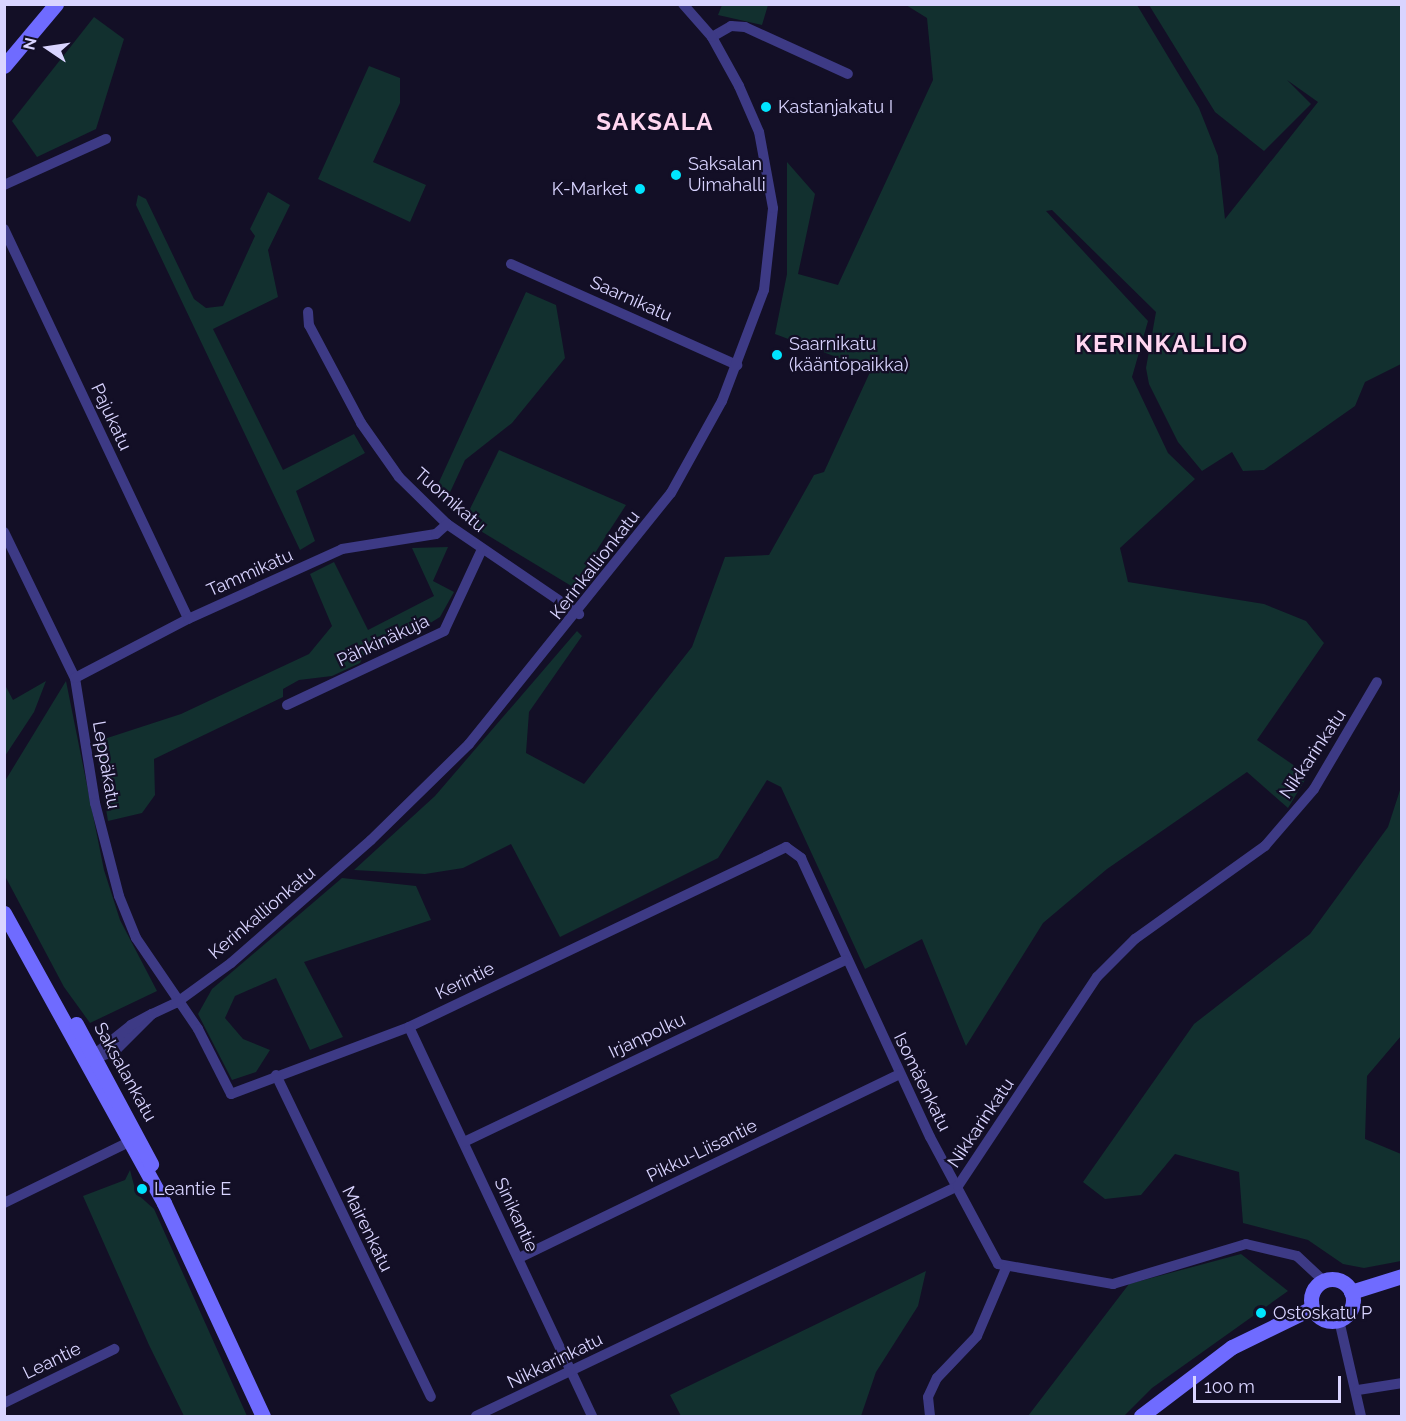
<!DOCTYPE html>
<meta charset="utf-8">
<style>
body{margin:0}
#map{position:relative;width:1406px;height:1421px;overflow:hidden;background:#130f26;font-family:Raleway,sans-serif}
div>[style]{position:absolute}
.green>*{inset:0;background:#12302f}
.street>*{height:10px;margin:-5px;padding:0 5px;transform-origin:5px;border-radius:5px;background:#3d3a85}
.secondary>*{height:15px;margin:-7.5px;padding:0 7.5px;transform-origin:7.5px;border-radius:7.5px;background:#6f6bff}
.secondary>.ring{margin:-7.5px;padding:0;box-sizing:content-box;background:none;border:15px solid #6f6bff;border-radius:50%}
.dots>*{width:16px;height:16px;translate:-50% -50%;box-sizing:border-box;border:3px solid #130f26;border-radius:50%}
span{translate:-50% -50%;white-space:nowrap;text-align:center;line-height:1.15;-webkit-text-stroke:4.5px #130f26;paint-order:stroke}
.poi-label{font-size:18px;color:#d9d4ff}
.left{translate:0 -50%;text-align:left}
.right{translate:-100% -50%;text-align:right}
.street-label{font-size:18px;color:#d9d4ff}
.district-label{font-size:24px;color:#ffd6f0;font-weight:700;letter-spacing:1.5px}
.frame{position:absolute;inset:0;border:6px solid #d9d4ff;pointer-events:none}
.north{position:absolute;left:18px;top:18px;width:60px;height:60px;-webkit-text-stroke:4px #130f26;paint-order:stroke;rotate:283deg;font-size:16px;font-weight:700;line-height:24px;text-align:center;color:#d9d4ff}
.north::after{content:'';display:block;margin:auto;width:21px;height:27px;background:#d9d4ff;clip-path:polygon(50% 0,100% 100%,50% 72%,0 100%)}
.scale{position:absolute;left:1193px;top:1376px;width:148px;height:27px;box-sizing:border-box;border:3px solid #d9d4ff;border-top:0;padding-left:8px;font-size:18px;line-height:21px;white-space:nowrap;color:#d9d4ff;-webkit-text-stroke:4px #130f26;paint-order:stroke}
</style>
<div id="map">
<div class="green">
<i style="clip-path:polygon(722px 5px,722px 4px,768px 5px,762px 25px,718px 15px)"></i>
<i style="clip-path:polygon(906px 5px,1137px 5px,1199px 108px,1218px 156px,1225px 219px,1318px 102px,1287px 80px,1311px 104px,1264px 151px,1215px 112px,1149px 5px,1401px 5px,1401px 364px,1365px 382px,1355px 406px,1264px 470px,1243px 471px,1232px 452px,1202px 471px,1178px 442px,1149px 384px,1146px 368px,1156px 312px,1052px 210px,1046px 211px,1148px 321px,1132px 377px,1168px 453px,1195px 479px,1120px 548px,1128px 582px,1264px 604px,1306px 621px,1324px 643px,1257px 740px,1308px 775px,1288px 808px,1247px 772px,1107px 869px,1043px 923px,966px 1046px,922px 939px,865px 969px,781px 787px,767px 780px,718px 858px,560px 937px,511px 844px,463px 868px,425px 874px,354px 870px,435px 796px,577px 631px,582px 636px,529px 712px,526px 753px,584px 784px,692px 647px,725px 557px,769px 555px,814px 475px,824px 472px,871px 370px,775px 334px,787px 274px,787px 162px,815px 194px,798px 274px,838px 285px,933px 80px,927px 18px)"></i>
<i style="clip-path:polygon(94px 17px,124px 39px,96px 129px,37px 157px,12px 121px)"></i>
<i style="clip-path:polygon(369px 66px,400px 78px,400px 103px,373px 162px,426px 185px,410px 222px,318px 179px)"></i>
<i style="clip-path:polygon(268px 192px,290px 205px,268px 250px,278px 297px,213px 329px,283px 470px,354px 434px,365px 453px,296px 491px,315px 541px,300px 550px,136px 205px,138px 195px,146px 199px,194px 299px,206px 308px,223px 306px,255px 236px,250px 229px)"></i>
<i style="clip-path:polygon(526px 292px,556px 305px,565px 358px,512px 423px,465px 460px,446px 501px,434px 493px)"></i>
<i style="clip-path:polygon(499px 450px,626px 505px,573px 587px,464px 521px)"></i>
<i style="clip-path:polygon(448px 547px,433px 581px,454px 592px,440px 617px,401px 641px,366px 650px,360px 663px,332px 676px,299px 680px,283px 689px,283px 697px,154px 759px,155px 795px,142px 813px,108px 821px,95px 742px,181px 714px,309px 654px,332px 626px,310px 574px,334px 562px,368px 630px,434px 596px,412px 548px)"></i>
<i style="clip-path:polygon(46px 681px,34px 712px,5px 756px,5px 685px,13px 700px)"></i>
<i style="clip-path:polygon(66px 681px,104px 870px,120px 920px,157px 991px,90px 1023px,64px 987px,5px 876px,5px 781px)"></i>
<i style="clip-path:polygon(1401px 787px,1401px 1036px,1367px 1076px,1365px 1139px,1401px 1154px,1401px 1261px,1364px 1268px,1343px 1264px,1308px 1240px,1243px 1223px,1239px 1172px,1175px 1154px,1141px 1195px,1105px 1199px,1083px 1182px,1194px 1024px,1310px 934px,1388px 827px)"></i>
<i style="clip-path:polygon(342px 878px,416px 886px,431px 920px,304px 962px,343px 1037px,310px 1050px,276px 978px,235px 996px,225px 1018px,243px 1039px,270px 1050px,256px 1072px,232px 1080px,198px 1014px,212px 989px)"></i>
<i style="clip-path:polygon(130px 1170px,136px 1193px,154px 1209px,247px 1416px,184px 1416px,149px 1345px,83px 1196px,125px 1180px)"></i>
<i style="clip-path:polygon(1241px 1254px,1288px 1291px,1152px 1388px,1124px 1416px,1028px 1416px,1129px 1284px)"></i>
<i style="clip-path:polygon(926px 1271px,918px 1306px,876px 1372px,861px 1416px,681px 1416px,670px 1395px)"></i>
</div>
<div class="street">
<i style="left:712px;top:37px;width:22px;rotate:-30deg"></i>
<i style="left:731px;top:26px;width:14px;rotate:4deg"></i>
<i style="left:745px;top:27px;width:113px;rotate:24.5deg"></i>
<i style="left:4px;top:185px;width:112px;rotate:-24.3deg"></i>
<i style="left:4px;top:229px;width:431px;rotate:64.7deg"></i>
<i style="left:511px;top:264px;width:248px;rotate:24.1deg"></i>
<i style="left:308px;top:312px;width:13px;rotate:86deg"></i>
<i style="left:309px;top:325px;width:111px;rotate:62deg"></i>
<i style="left:361px;top:423px;width:66px;rotate:54.9deg"></i>
<i style="left:399px;top:477px;width:67px;rotate:44.4deg"></i>
<i style="left:447px;top:524px;width:160px;rotate:34.3deg"></i>
<i style="left:4px;top:532px;width:162px;rotate:64.1deg"></i>
<i style="left:75px;top:678px;width:127px;rotate:80.9deg"></i>
<i style="left:95px;top:803px;width:96px;rotate:75.5deg"></i>
<i style="left:119px;top:896px;width:45px;rotate:68deg"></i>
<i style="left:136px;top:938px;width:110px;rotate:55.7deg"></i>
<i style="left:198px;top:1029px;width:73px;rotate:63.1deg"></i>
<i style="left:231px;top:1094px;width:190px;rotate:-20.6deg"></i>
<i style="left:409px;top:1027px;width:418px;rotate:-25.5deg"></i>
<i style="left:786px;top:847px;width:19px;rotate:36deg"></i>
<i style="left:801px;top:858px;width:307px;rotate:65.2deg"></i>
<i style="left:930px;top:1137px;width:144px;rotate:61.8deg"></i>
<i style="left:998px;top:1264px;width:117px;rotate:9.9deg"></i>
<i style="left:1113px;top:1284px;width:139px;rotate:-16.7deg"></i>
<i style="left:1246px;top:1244px;width:52px;rotate:13.2deg"></i>
<i style="left:1297px;top:1256px;width:35px;rotate:43deg"></i>
<i style="left:75px;top:678px;width:127px;rotate:-27.6deg"></i>
<i style="left:188px;top:619px;width:169px;rotate:-24.4deg"></i>
<i style="left:342px;top:549px;width:95px;rotate:-9.1deg"></i>
<i style="left:436px;top:534px;width:15px;rotate:-42deg"></i>
<i style="left:287px;top:705px;width:174px;rotate:-25.2deg"></i>
<i style="left:444px;top:631px;width:90px;rotate:-65.1deg"></i>
<i style="left:152px;top:1014px;width:52px;rotate:135deg"></i>
<i style="left:115px;top:1051px;width:32px;rotate:160deg"></i>
<i style="left:85px;top:1062px;width:59px;rotate:-38.8deg"></i>
<i style="left:131px;top:1025px;width:24px;rotate:-28deg"></i>
<i style="left:152px;top:1014px;width:26px;rotate:-25deg"></i>
<i style="left:176px;top:1003px;width:68px;rotate:-36deg"></i>
<i style="left:231px;top:963px;width:186px;rotate:-41.3deg"></i>
<i style="left:371px;top:840px;width:137px;rotate:-44.4deg"></i>
<i style="left:469px;top:744px;width:322px;rotate:-51.2deg"></i>
<i style="left:671px;top:493px;width:105px;rotate:-61deg"></i>
<i style="left:722px;top:401px;width:119px;rotate:-69.3deg"></i>
<i style="left:764px;top:290px;width:82px;rotate:-83.7deg"></i>
<i style="left:773px;top:208px;width:77px;rotate:-100.4deg"></i>
<i style="left:759px;top:132px;width:50px;rotate:-113.5deg"></i>
<i style="left:739px;top:86px;width:56px;rotate:-118.9deg"></i>
<i style="left:712px;top:37px;width:44px;rotate:-131.3deg"></i>
<i style="left:409px;top:1027px;width:430px;rotate:64.8deg"></i>
<i style="left:276px;top:1075px;width:357px;rotate:64.3deg"></i>
<i style="left:464px;top:1142px;width:422px;rotate:-25.5deg"></i>
<i style="left:4px;top:1203px;width:139px;rotate:-26deg"></i>
<i style="left:519px;top:1258px;width:423px;rotate:-25.8deg"></i>
<i style="left:1339px;top:1320px;width:98px;rotate:77.1deg"></i>
<i style="left:1358px;top:1390px;width:45px;rotate:-9deg"></i>
<i style="left:4px;top:1403px;width:123px;rotate:-26.1deg"></i>
<i style="left:476px;top:1416px;width:534px;rotate:-25.51deg"></i>
<i style="left:958px;top:1186px;width:251px;rotate:-56.4deg"></i>
<i style="left:1097px;top:977px;width:54px;rotate:-45deg"></i>
<i style="left:1135px;top:939px;width:160px;rotate:-35.6deg"></i>
<i style="left:1265px;top:846px;width:75px;rotate:-49.3deg"></i>
<i style="left:1314px;top:789px;width:124px;rotate:-59.5deg"></i>
<i style="left:930px;top:1416px;width:19px;rotate:-96deg"></i>
<i style="left:928px;top:1397px;width:21px;rotate:-65deg"></i>
<i style="left:937px;top:1378px;width:58px;rotate:-46.4deg"></i>
<i style="left:977px;top:1336px;width:74px;rotate:-66.9deg"></i>
</div>
<div class="secondary">
<i style="left:4px;top:66px;width:81px;rotate:-50deg"></i>
<i style="left:4px;top:913px;width:331px;rotate:61.1deg"></i>
<i style="left:164px;top:1203px;width:235px;rotate:65.1deg"></i>
<i style="left:76px;top:1024px;width:159px;rotate:61.8deg"></i>
<i class="ring" style="left:1311px;top:1279px;width:27px;height:27px"></i>
<i style="left:1351px;top:1292px;width:53px;rotate:-17.4deg"></i>
<i style="left:1141px;top:1416px;width:114px;rotate:-37.2deg"></i>
<i style="left:1232px;top:1347px;width:89px;rotate:-26deg"></i>
</div>
<div class="dots">
<i style="left:766px;top:107px;background:#00e5ff"></i>
<i style="left:676px;top:175px;background:#00e5ff"></i>
<i style="left:640px;top:189px;background:#00e5ff"></i>
<i style="left:777px;top:355px;background:#00e5ff"></i>
<i style="left:142px;top:1189px;background:#00e5ff"></i>
<i style="left:1261px;top:1313px;background:#00e5ff"></i>
</div>
<div class="poi-label">
<span class="left" style="left:778px;top:107px">Kastanjakatu I</span>
<span class="left" style="left:688px;top:175px">Saksalan<br>Uimahalli</span>
<span class="right" style="left:628px;top:189px">K-Market</span>
<span class="left" style="left:789px;top:355px">Saarnikatu<br>(kääntöpaikka)</span>
<span class="left" style="left:154px;top:1189px">Leantie E</span>
<span class="left" style="left:1273px;top:1313px">Ostoskatu P</span>
</div>
<div class="street-label">
<span style="left:631px;top:299px;rotate:24deg">Saarnikatu</span>
<span style="left:111px;top:417px;rotate:65deg">Pajukatu</span>
<span style="left:450px;top:500px;rotate:41deg">Tuomikatu</span>
<span style="left:595px;top:565px;rotate:-52deg">Kerinkallionkatu</span>
<span style="left:250px;top:573px;rotate:-24deg">Tammikatu</span>
<span style="left:383px;top:641px;rotate:-25deg">Pähkinäkuja</span>
<span style="left:1313px;top:754px;rotate:-56deg">Nikkarinkatu</span>
<span style="left:106px;top:765px;rotate:80deg">Leppäkatu</span>
<span style="left:262px;top:913px;rotate:-40deg">Kerinkallionkatu</span>
<span style="left:465px;top:981px;rotate:-26deg">Kerintie</span>
<span style="left:647px;top:1036px;rotate:-25deg">Irjanpolku</span>
<span style="left:125px;top:1072px;rotate:61deg">Saksalankatu</span>
<span style="left:922px;top:1082px;rotate:64deg">Isomäenkatu</span>
<span style="left:981px;top:1123px;rotate:-56deg">Nikkarinkatu</span>
<span style="left:702px;top:1151px;rotate:-26deg">Pikku-Liisantie</span>
<span style="left:516px;top:1215px;rotate:65deg">Sinikantie</span>
<span style="left:367px;top:1229px;rotate:64deg">Mairenkatu</span>
<span style="left:52px;top:1361px;rotate:-26deg">Leantie</span>
<span style="left:555px;top:1361px;rotate:-26deg">Nikkarinkatu</span>
</div>
<div class="district-label">
<span style="left:655px;top:122px">SAKSALA</span>
<span style="left:1162px;top:344px">KERINKALLIO</span>
</div>
<div class="frame"></div>
<div class="north">N</div>
<div class="scale">100 m</div>
</div>
